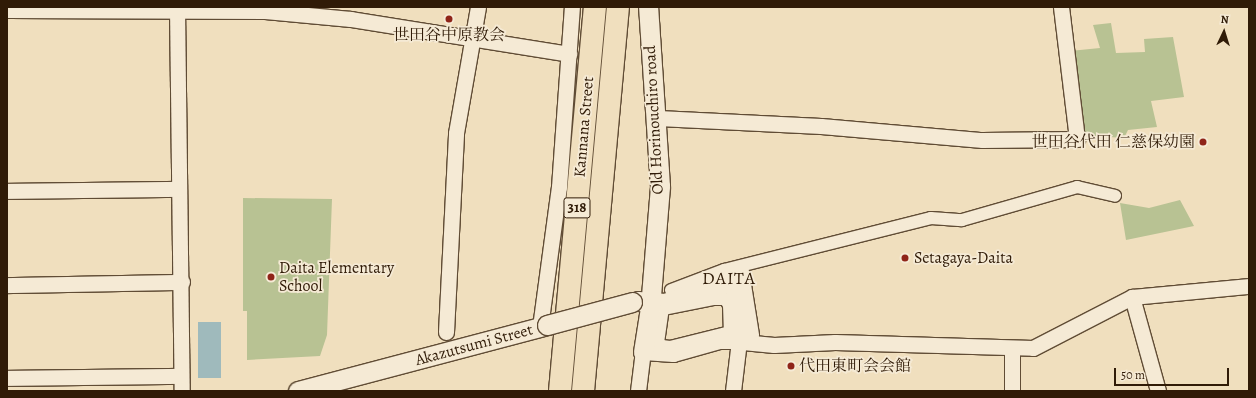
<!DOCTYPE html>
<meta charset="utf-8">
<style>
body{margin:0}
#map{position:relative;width:1256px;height:398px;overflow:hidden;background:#f0dfbe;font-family:Alegreya,"Noto Serif JP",serif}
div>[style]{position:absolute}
.green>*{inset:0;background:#b8c293}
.water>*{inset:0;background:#9fbabc;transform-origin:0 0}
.roads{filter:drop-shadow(1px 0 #604c35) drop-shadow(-1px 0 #604c35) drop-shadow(0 1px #604c35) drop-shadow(0 -1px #604c35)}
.pedestrian>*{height:12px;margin:-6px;padding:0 6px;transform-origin:6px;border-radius:6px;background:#f5ead5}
.minor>*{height:15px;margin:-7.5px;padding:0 7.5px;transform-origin:7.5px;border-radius:7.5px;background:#f5ead5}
.tertiary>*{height:19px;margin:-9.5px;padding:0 9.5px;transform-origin:9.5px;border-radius:9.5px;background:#f5ead5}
.primary>*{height:22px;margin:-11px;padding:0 11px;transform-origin:11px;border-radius:11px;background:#f0dfbe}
.bridges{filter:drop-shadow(1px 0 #604c35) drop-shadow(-1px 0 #604c35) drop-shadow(0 1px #604c35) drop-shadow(0 -1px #604c35)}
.tertiary-bridge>*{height:19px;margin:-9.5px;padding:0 9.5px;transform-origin:9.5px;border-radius:9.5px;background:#f5ead5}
.dots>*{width:11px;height:11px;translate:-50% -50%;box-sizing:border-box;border:2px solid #f5ead5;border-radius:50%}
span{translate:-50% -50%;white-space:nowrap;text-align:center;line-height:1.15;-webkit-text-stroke:3.5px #f5ead5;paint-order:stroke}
.shield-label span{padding:1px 3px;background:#f5ead5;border:1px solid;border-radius:3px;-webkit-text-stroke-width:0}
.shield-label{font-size:15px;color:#301b07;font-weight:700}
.poi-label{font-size:16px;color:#301b07}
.right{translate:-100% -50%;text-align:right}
.left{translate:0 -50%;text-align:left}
.street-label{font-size:16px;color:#301b07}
.quarter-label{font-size:18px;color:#301b07;letter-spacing:1px}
.frame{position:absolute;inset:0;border:8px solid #301b07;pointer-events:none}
.north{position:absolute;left:1204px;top:12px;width:40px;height:40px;-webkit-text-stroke:3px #f5ead5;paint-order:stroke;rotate:4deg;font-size:11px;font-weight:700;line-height:16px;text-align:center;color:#301b07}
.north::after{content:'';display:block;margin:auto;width:14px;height:18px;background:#301b07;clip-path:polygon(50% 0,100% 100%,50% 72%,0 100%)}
.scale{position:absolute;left:1114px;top:368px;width:115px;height:18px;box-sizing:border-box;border:2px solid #301b07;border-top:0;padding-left:5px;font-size:12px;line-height:14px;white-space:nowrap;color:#301b07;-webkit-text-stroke:3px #f5ead5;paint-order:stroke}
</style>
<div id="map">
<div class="green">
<i style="clip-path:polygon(1111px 23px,1116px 53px,1145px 52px,1144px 39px,1173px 37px,1184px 97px,1151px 101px,1157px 127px,1128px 130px,1124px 138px,1081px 135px,1070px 51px,1100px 48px,1093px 25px)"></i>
<i style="clip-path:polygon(243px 198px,332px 199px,327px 335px,320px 356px,247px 360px,247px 311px,243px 311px)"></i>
<i style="clip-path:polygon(1180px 200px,1194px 226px,1126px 240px,1120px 203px,1149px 208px)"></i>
</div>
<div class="water">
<i style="left:198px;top:322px;width:23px;height:56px"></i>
</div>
<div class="roads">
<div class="pedestrian">
<i style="left:742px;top:266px;width:70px;rotate:80.9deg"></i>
<i style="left:671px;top:290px;width:57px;rotate:-20.7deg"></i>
<i style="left:724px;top:270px;width:213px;rotate:-14.1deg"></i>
<i style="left:931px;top:218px;width:31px;rotate:4deg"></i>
<i style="left:962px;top:220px;width:120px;rotate:-16deg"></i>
<i style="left:1077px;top:187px;width:39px;rotate:13deg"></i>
<i style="left:713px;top:299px;width:12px"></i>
<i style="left:725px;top:299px;width:7px;rotate:56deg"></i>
<i style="left:729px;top:305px;width:27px;rotate:88deg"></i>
<i style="left:730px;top:332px;width:62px;rotate:166deg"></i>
<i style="left:670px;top:347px;width:8px;rotate:-173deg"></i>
<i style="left:662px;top:346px;width:5px;rotate:-143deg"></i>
<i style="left:658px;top:343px;width:34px;rotate:-82deg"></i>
<i style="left:663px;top:309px;width:51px;rotate:-11.3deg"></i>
</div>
<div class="minor">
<i style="left:177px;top:7px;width:384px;rotate:89.3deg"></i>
<i style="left:7px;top:10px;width:258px;rotate:0.2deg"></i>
<i style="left:265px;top:11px;width:86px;rotate:5.3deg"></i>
<i style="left:351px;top:19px;width:221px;rotate:9.1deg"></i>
<i style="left:658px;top:118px;width:163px;rotate:2.8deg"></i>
<i style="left:821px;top:126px;width:162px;rotate:5deg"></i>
<i style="left:982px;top:140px;width:95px;rotate:-0.6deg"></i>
<i style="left:1077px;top:139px;width:133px;rotate:-96.9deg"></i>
<i style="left:7px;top:191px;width:172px;rotate:-0.7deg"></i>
<i style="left:7px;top:285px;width:175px;rotate:-1deg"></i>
<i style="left:1132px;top:297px;width:98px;rotate:74.5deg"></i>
<i style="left:540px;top:327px;width:141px;rotate:-82.3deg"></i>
<i style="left:559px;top:187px;width:180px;rotate:-85.9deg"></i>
<i style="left:446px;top:332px;width:199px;rotate:-87.1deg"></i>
<i style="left:456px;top:133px;width:128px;rotate:-80.1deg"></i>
<i style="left:7px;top:378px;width:174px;rotate:-0.7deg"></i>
<i style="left:638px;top:391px;width:39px;rotate:-83deg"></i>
<i style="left:643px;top:352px;width:30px;rotate:4deg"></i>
<i style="left:673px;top:354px;width:48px;rotate:-15.8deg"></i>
<i style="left:719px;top:341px;width:13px"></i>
<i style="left:732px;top:341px;width:42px;rotate:5.4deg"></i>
<i style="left:774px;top:345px;width:61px;rotate:-2.8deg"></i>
<i style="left:835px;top:342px;width:198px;rotate:1.7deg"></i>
<i style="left:1033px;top:348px;width:111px;rotate:-27.3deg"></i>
<i style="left:1132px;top:297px;width:118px;rotate:-5.4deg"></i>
<i style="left:733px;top:391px;width:50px;rotate:-83.2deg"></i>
<i style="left:1012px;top:391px;width:42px;rotate:-90deg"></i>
</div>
<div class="tertiary">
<i style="left:638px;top:301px;width:27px;rotate:4deg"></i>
<i style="left:665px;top:303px;width:59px;rotate:-20deg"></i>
<i style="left:720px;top:283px;width:9px"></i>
<i style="left:729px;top:283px;width:14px;rotate:45deg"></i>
<i style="left:739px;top:293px;width:48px;rotate:90deg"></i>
<i style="left:643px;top:352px;width:45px;rotate:-81deg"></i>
<i style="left:650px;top:308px;width:122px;rotate:-85.3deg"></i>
<i style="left:660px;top:186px;width:179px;rotate:-93.8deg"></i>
<i style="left:298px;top:391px;width:258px;rotate:-14.8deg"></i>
</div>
<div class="primary">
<i style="left:560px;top:391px;width:386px;rotate:-84.8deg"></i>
<i style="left:583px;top:391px;width:386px;rotate:-84.8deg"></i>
</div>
</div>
<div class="bridges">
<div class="tertiary-bridge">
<i style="left:547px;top:325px;width:88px;rotate:-15.1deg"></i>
</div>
</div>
<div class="dots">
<i style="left:449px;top:19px;background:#8f2418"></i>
<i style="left:1203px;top:142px;background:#8f2418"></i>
<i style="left:905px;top:258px;background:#8f2418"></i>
<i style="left:271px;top:277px;background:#8f2418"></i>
<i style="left:791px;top:366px;background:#8f2418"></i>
</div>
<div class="shield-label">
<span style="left:577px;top:208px">318</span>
</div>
<div class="poi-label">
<span style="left:449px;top:35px">世田谷中原教会</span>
<span class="right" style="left:1195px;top:142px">世田谷代田 仁慈保幼園</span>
<span class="left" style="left:914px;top:258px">Setagaya-Daita</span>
<span class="left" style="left:279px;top:277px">Daita Elementary<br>School</span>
<span class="left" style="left:799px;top:366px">代田東町会会館</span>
</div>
<div class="street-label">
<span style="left:654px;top:120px;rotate:-93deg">Old Horinouchiro road</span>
<span style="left:584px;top:127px;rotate:-85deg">Kannana Street</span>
<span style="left:474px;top:345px;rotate:-15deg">Akazutsumi Street</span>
</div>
<div class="quarter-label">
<span style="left:729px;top:278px">DAITA</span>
</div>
<div class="frame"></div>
<div class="north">N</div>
<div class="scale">50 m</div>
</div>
